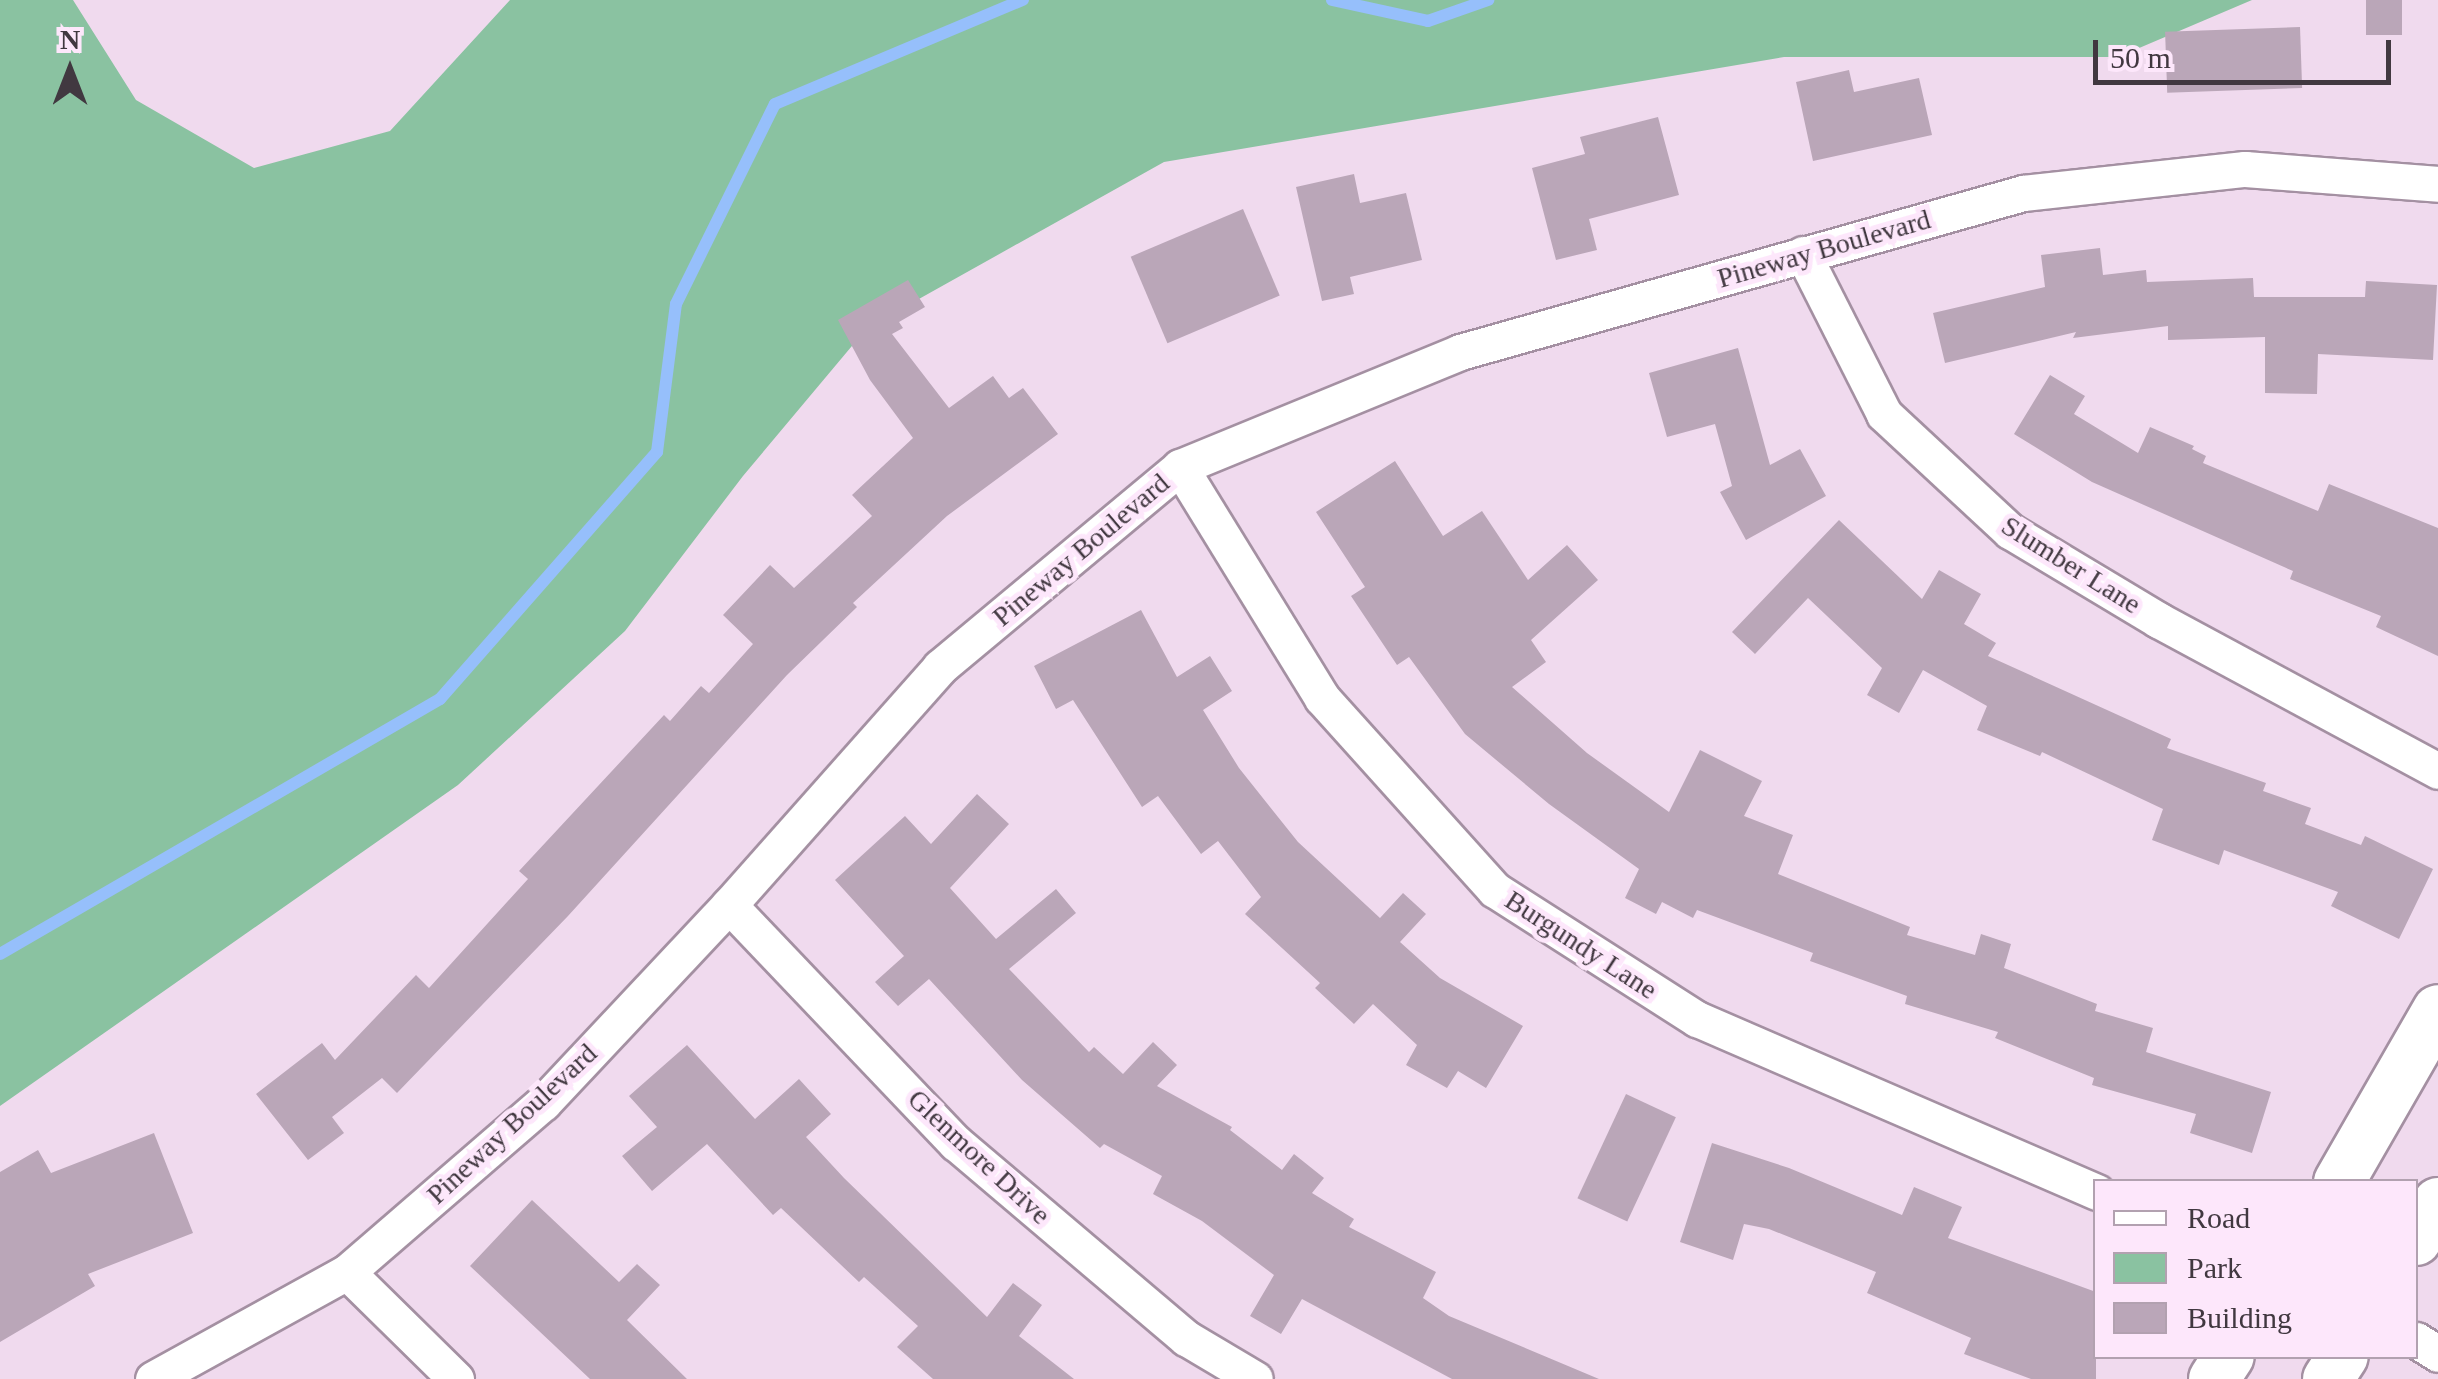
<!DOCTYPE html>
<style>
body{margin:0}
#map{position:relative;width:2438px;height:1379px;overflow:hidden;background:#f0daee;font-family:"Times New Roman",serif}
div>[style]{position:absolute}
.green>*{inset:0;background:#8ac2a1}
.stream>*{height:12px;margin:-6px;padding:0 6px;transform-origin:6px;border-radius:6px;background:#96bffb}
.building>*{inset:0;background:#baa6b8;transform-origin:0 0}
.roads{filter:drop-shadow(2px 0 #a490a2) drop-shadow(-2px 0 #a490a2) drop-shadow(0 2px #a490a2) drop-shadow(0 -2px #a490a2)}
.street>*{height:35px;margin:-17.5px;padding:0 17.5px;transform-origin:17.5px;border-radius:17.5px;background:#fff}
.secondary>*{height:50px;margin:-25px;padding:0 25px;transform-origin:25px;border-radius:25px;background:#fff}
span{translate:-50% -50%;white-space:nowrap;text-align:center;line-height:1.15;-webkit-text-stroke:10px #fde7fb;paint-order:stroke}
.street-label{font-size:28px;color:#413840}
.legend{position:absolute;left:2093px;top:1179px;width:325px;height:180px;box-sizing:border-box;background:#fde7fb;border:2px solid #b2a1b0;margin:0;padding:12px 18px;list-style:none;font-size:30px;color:#413840}
.legend li{display:flex;align-items:center;gap:20px;height:50px}
.legend b{width:50px;border:2px solid #b2a1b0}
.north{position:absolute;left:20px;top:20px;width:100px;height:100px;-webkit-text-stroke:8px #fde7fb;paint-order:stroke;rotate:0deg;font-size:28px;font-weight:700;line-height:40px;text-align:center;color:#413840}
.north::after{content:'';display:block;margin:auto;width:35px;height:45px;background:#413840;clip-path:polygon(50% 0,100% 100%,50% 72%,0 100%)}
.scale{position:absolute;left:2093px;top:40px;width:298px;height:45px;box-sizing:border-box;border:5px solid #413840;border-top:0;padding-left:12px;font-size:30px;line-height:35px;white-space:nowrap;color:#413840;-webkit-text-stroke:8px #fde7fb;paint-order:stroke}
</style>
<div id="map">
<div class="green">
<i style="clip-path:polygon(0 0,73px 0,136px 100px,254px 168px,390px 131px,510px 0,2252px 0,2118px 57px,1784px 57px,1164px 162px,867px 328px,743px 476px,625px 631px,458px 785px,0 1106px)"></i>
</div>
<div class="stream">
<i style="left:1332px;top:0;width:98px;rotate:12.3deg"></i>
<i style="left:1428px;top:21px;width:64px;rotate:-19.3deg"></i>
<i style="left:0;top:954px;width:509px;rotate:-30.09deg"></i>
<i style="left:440px;top:699px;width:329px;rotate:-48.7deg"></i>
<i style="left:657px;top:452px;width:149px;rotate:-82.7deg"></i>
<i style="left:676px;top:304px;width:223px;rotate:-63.7deg"></i>
<i style="left:775px;top:104px;width:269px;rotate:-22.8deg"></i>
</div>
<div class="building">
<i style="left:2366px;top:0;width:36px;height:35px"></i>
<i style="left:2300px;top:27px;width:61px;height:135px;rotate:88deg"></i>
<i style="clip-path:polygon(1849px 70px,1854px 92px,1919px 78px,1932px 135px,1813px 161px,1796px 82px)"></i>
<i style="clip-path:polygon(1658px 117px,1679px 195px,1589px 219px,1597px 250px,1556px 260px,1532px 168px,1585px 154px,1580px 137px)"></i>
<i style="clip-path:polygon(1354px 174px,1360px 203px,1406px 193px,1422px 260px,1350px 277px,1354px 294px,1322px 301px,1296px 187px)"></i>
<i style="left:1243px;top:209px;width:94px;height:122px;rotate:67deg"></i>
<i style="clip-path:polygon(2100px 248px,2103px 275px,2146px 270px,2147px 282px,2253px 278px,2254px 297px,2365px 297px,2366px 281px,2437px 285px,2433px 360px,2318px 354px,2317px 394px,2265px 393px,2265px 337px,2168px 340px,2168px 326px,2073px 338px,2076px 332px,1945px 363px,1933px 313px,2045px 287px,2041px 255px)"></i>
<i style="clip-path:polygon(908px 280px,925px 307px,899px 322px,903px 328px,892px 334px,949px 408px,993px 376px,1009px 398px,1023px 388px,1058px 434px,947px 516px,853px 603px,857px 607px,787px 675px,568px 916px,397px 1093px,382px 1078px,332px 1117px,344px 1133px,308px 1160px,256px 1094px,322px 1043px,335px 1060px,416px 975px,429px 988px,528px 879px,519px 871px,664px 715px,670px 721px,701px 686px,709px 693px,753px 644px,723px 615px,770px 565px,794px 588px,872px 516px,852px 495px,913px 438px,870px 380px,838px 320px)"></i>
<i style="clip-path:polygon(1738px 348px,1770px 465px,1800px 449px,1826px 496px,1746px 540px,1720px 492px,1732px 486px,1715px 424px,1667px 437px,1649px 373px)"></i>
<i style="clip-path:polygon(2050px 375px,2085px 396px,2074px 414px,2138px 453px,2150px 427px,2194px 446px,2192px 449px,2206px 456px,2203px 463px,2318px 511px,2329px 484px,2438px 528px,2438px 656px,2376px 627px,2381px 616px,2290px 579px,2293px 571px,2092px 482px,2014px 434px)"></i>
<i style="clip-path:polygon(1395px 461px,1443px 536px,1482px 511px,1528px 580px,1567px 545px,1598px 580px,1531px 640px,1546px 662px,1512px 687px,1587px 753px,1669px 812px,1700px 750px,1762px 781px,1744px 816px,1793px 835px,1778px 874px,1910px 927px,1907px 935px,1975px 955px,1981px 934px,2011px 944px,2004px 968px,2097px 1004px,2095px 1011px,2153px 1028px,2146px 1052px,2271px 1092px,2252px 1153px,2190px 1133px,2196px 1114px,2092px 1085px,2094px 1078px,1995px 1038px,1998px 1032px,1905px 1004px,1907px 996px,1810px 961px,1813px 953px,1697px 910px,1693px 918px,1662px 902px,1656px 914px,1625px 898px,1639px 869px,1549px 804px,1465px 734px,1409px 657px,1397px 665px,1351px 596px,1365px 587px,1316px 512px)"></i>
<i style="clip-path:polygon(1839px 520px,1922px 599px,1939px 570px,1981px 594px,1964px 624px,1996px 643px,1988px 656px,2171px 739px,2167px 748px,2266px 783px,2263px 791px,2311px 808px,2305px 824px,2361px 845px,2365px 836px,2433px 869px,2399px 939px,2331px 906px,2338px 892px,2224px 850px,2219px 865px,2152px 840px,2163px 809px,2042px 752px,2040px 756px,1977px 730px,1987px 706px,1923px 670px,1899px 713px,1867px 695px,1882px 668px,1808px 598px,1755px 654px,1732px 632px)"></i>
<i style="clip-path:polygon(1141px 610px,1177px 677px,1210px 656px,1232px 691px,1203px 710px,1239px 768px,1298px 842px,1380px 918px,1403px 893px,1426px 914px,1400px 942px,1440px 978px,1523px 1026px,1486px 1088px,1458px 1071px,1447px 1088px,1406px 1065px,1417px 1045px,1373px 1004px,1354px 1024px,1315px 988px,1320px 983px,1245px 914px,1261px 897px,1218px 841px,1201px 854px,1158px 796px,1142px 807px,1073px 700px,1056px 709px,1034px 666px)"></i>
<i style="clip-path:polygon(977px 794px,1009px 824px,950px 888px,996px 939px,1056px 889px,1076px 913px,1009px 969px,1089px 1052px,1094px 1047px,1123px 1074px,1153px 1042px,1177px 1065px,1157px 1086px,1232px 1127px,1230px 1130px,1282px 1170px,1294px 1154px,1324px 1178px,1312px 1193px,1354px 1219px,1349px 1227px,1436px 1272px,1423px 1298px,1449px 1316px,1599px 1379px,1452px 1379px,1302px 1299px,1281px 1334px,1250px 1316px,1274px 1275px,1202px 1221px,1153px 1194px,1162px 1176px,1104px 1144px,1100px 1148px,1022px 1080px,929px 979px,898px 1006px,875px 982px,904px 956px,835px 880px,905px 816px,931px 844px)"></i>
<i style="clip-path:polygon(687px 1045px,755px 1119px,799px 1079px,831px 1114px,806px 1137px,844px 1178px,987px 1317px,1013px 1283px,1042px 1305px,1019px 1336px,1074px 1379px,933px 1379px,897px 1347px,918px 1326px,864px 1277px,859px 1282px,781px 1208px,773px 1215px,707px 1144px,652px 1191px,622px 1156px,657px 1127px,629px 1096px)"></i>
<i style="left:1626px;top:1094px;width:55px;height:115px;rotate:25deg"></i>
<i style="clip-path:polygon(154px 1133px,193px 1233px,88px 1274px,95px 1286px,0 1342px,0 1172px,38px 1150px,51px 1173px)"></i>
<i style="clip-path:polygon(1712px 1143px,1789px 1168px,1902px 1215px,1914px 1187px,1962px 1207px,1948px 1238px,2096px 1292px,2096px 1379px,2031px 1379px,1964px 1354px,1971px 1338px,1867px 1293px,1876px 1272px,1769px 1229px,1744px 1224px,1733px 1260px,1680px 1242px)"></i>
<i style="clip-path:polygon(532px 1200px,619px 1282px,637px 1264px,660px 1285px,627px 1320px,687px 1379px,590px 1379px,470px 1266px)"></i>
</div>
<div class="roads">
<div class="street">
<i style="left:1803px;top:254px;width:179px;rotate:63.1deg"></i>
<i style="left:1884px;top:414px;width:172px;rotate:42.9deg"></i>
<i style="left:2010px;top:531px;width:173px;rotate:31deg"></i>
<i style="left:2158px;top:620px;width:318px;rotate:28.3deg"></i>
<i style="left:1180px;top:467px;width:271px;rotate:58.4deg"></i>
<i style="left:1322px;top:698px;width:258px;rotate:48deg"></i>
<i style="left:1495px;top:890px;width:240px;rotate:32.6deg"></i>
<i style="left:1697px;top:1019px;width:435px;rotate:23.4deg"></i>
<i style="left:729px;top:905px;width:329px;rotate:46.4deg"></i>
<i style="left:956px;top:1143px;width:302px;rotate:40.3deg"></i>
<i style="left:1186px;top:1338px;width:80px;rotate:30.7deg"></i>
<i style="left:347px;top:1272px;width:153px;rotate:44.5deg"></i>
<i style="left:2416px;top:1340px;width:26px;rotate:32deg"></i>
<i style="left:153px;top:1379px;width:222px;rotate:-28.9deg"></i>
<i style="left:347px;top:1272px;width:259px;rotate:-40.8deg"></i>
<i style="left:543px;top:1103px;width:272px;rotate:-46.8deg"></i>
<i style="left:729px;top:905px;width:318px;rotate:-48.4deg"></i>
<i style="left:940px;top:667px;width:312px;rotate:-39.8deg"></i>
<i style="left:1180px;top:467px;width:303px;rotate:-22.3deg"></i>
<i style="left:1460px;top:352px;width:585px;rotate:-15.77deg"></i>
<i style="left:2023px;top:193px;width:223px;rotate:-6.2deg"></i>
<i style="left:2245px;top:169px;width:194px;rotate:4.4deg"></i>
</div>
<div class="secondary">
<i style="left:2339px;top:1182px;width:198px;rotate:-60.1deg"></i>
<i style="left:2416px;top:1240px;width:43px;rotate:-59.3deg"></i>
<i style="left:2214px;top:1379px;width:27px;rotate:-57deg"></i>
<i style="left:2328px;top:1379px;width:27px;rotate:-57deg"></i>
</div>
</div>
<div class="street-label">
<span style="left:1824px;top:249px;rotate:-16deg">Pineway Boulevard</span>
<span style="left:1081px;top:550px;rotate:-40deg">Pineway Boulevard</span>
<span style="left:2071px;top:565px;rotate:32deg">Slumber Lane</span>
<span style="left:1581px;top:945px;rotate:33deg">Burgundy Lane</span>
<span style="left:512px;top:1124px;rotate:-43deg">Pineway Boulevard</span>
<span style="left:979px;top:1157px;rotate:43deg">Glenmore Drive</span>
</div>
<ul class="legend">
<li><b style="height:12px;background:#fff"></b>Road</li>
<li><b style="height:28px;background:#8ac2a1"></b>Park</li>
<li><b style="height:28px;background:#baa6b8"></b>Building</li>
</ul>
<div class="north">N</div>
<div class="scale">50 m</div>
</div>
